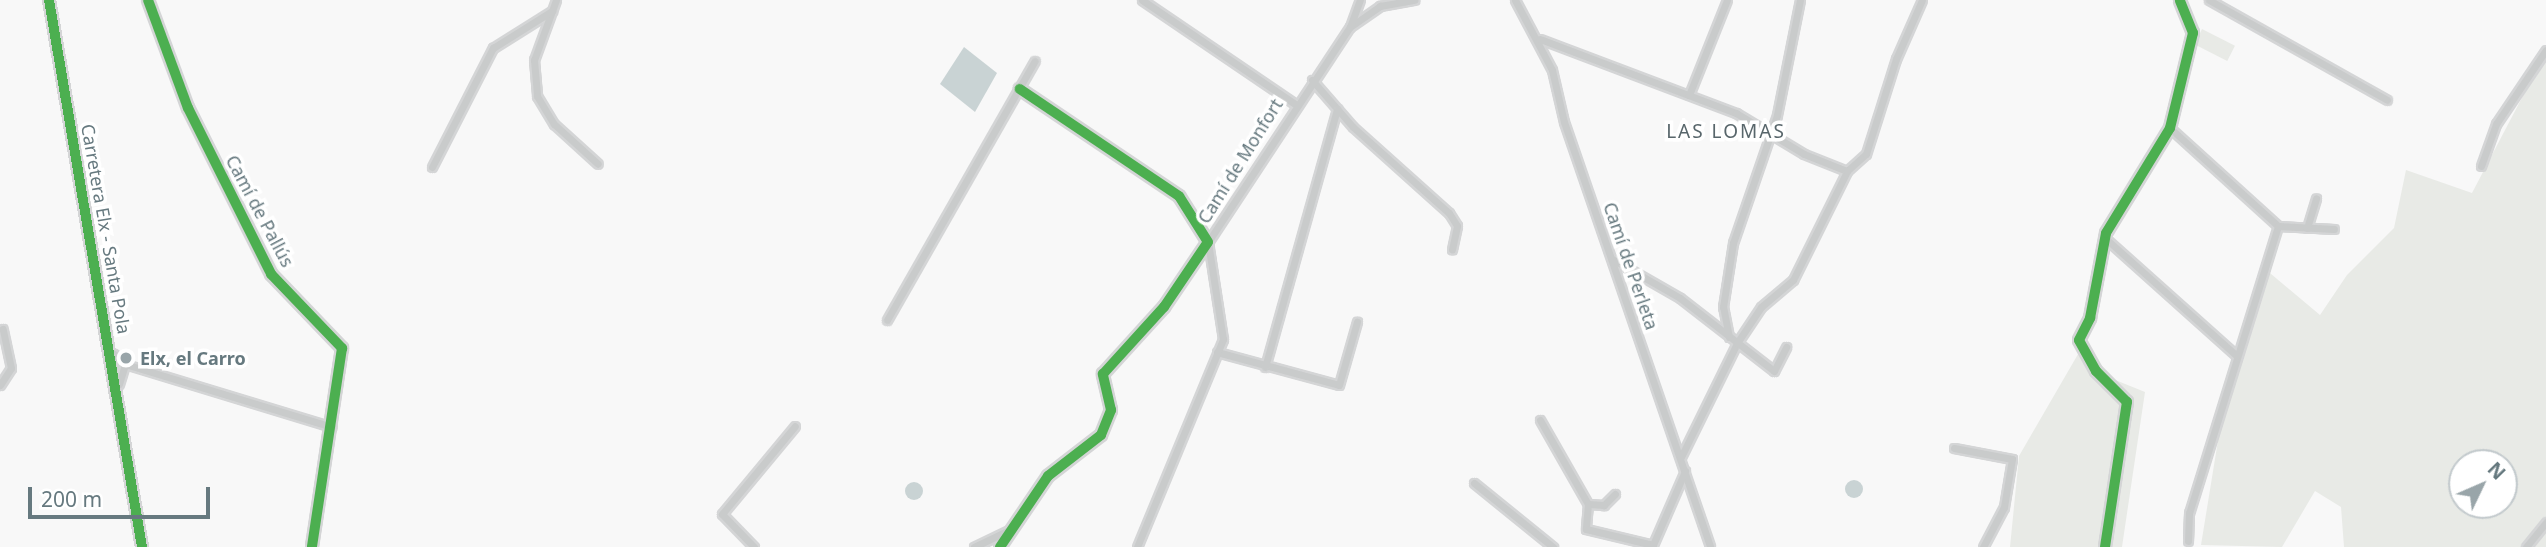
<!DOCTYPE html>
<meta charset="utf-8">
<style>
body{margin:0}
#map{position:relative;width:2546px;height:547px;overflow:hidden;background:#f8f8f8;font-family:"Noto Sans",sans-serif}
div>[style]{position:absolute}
.green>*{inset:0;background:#e8eae6;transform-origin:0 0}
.water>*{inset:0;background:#c9d3d4}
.round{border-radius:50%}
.roads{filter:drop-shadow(2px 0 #d4d5d6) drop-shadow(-2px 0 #d4d5d6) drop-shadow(0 2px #d4d5d6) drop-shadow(0 -2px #d4d5d6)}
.street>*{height:7px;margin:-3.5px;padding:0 3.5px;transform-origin:3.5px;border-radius:3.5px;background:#c9cbcb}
.fast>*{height:10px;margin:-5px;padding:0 5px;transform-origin:5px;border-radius:5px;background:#4caf50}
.dots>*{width:19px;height:19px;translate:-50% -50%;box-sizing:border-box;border:4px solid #fff;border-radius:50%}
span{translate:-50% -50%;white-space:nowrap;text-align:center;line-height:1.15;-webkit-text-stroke:7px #fff;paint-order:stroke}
.street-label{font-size:18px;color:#66797f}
.poi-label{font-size:18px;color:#66797f;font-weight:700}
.left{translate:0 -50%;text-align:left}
.neighbourhood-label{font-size:19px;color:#58666b;letter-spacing:2px}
.north{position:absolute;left:2448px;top:449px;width:70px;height:70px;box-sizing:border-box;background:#fff;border:2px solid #c2c9cc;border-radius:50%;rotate:46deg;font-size:19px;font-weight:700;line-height:28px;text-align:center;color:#66797f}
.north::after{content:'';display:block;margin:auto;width:24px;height:32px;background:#99a5a9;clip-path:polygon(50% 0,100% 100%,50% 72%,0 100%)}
.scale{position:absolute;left:28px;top:487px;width:182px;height:32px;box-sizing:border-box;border:4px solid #66797f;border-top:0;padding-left:9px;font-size:21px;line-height:24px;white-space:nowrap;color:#66797f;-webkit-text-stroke:5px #fff;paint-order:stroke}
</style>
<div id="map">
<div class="green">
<i style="left:2202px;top:29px;width:37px;height:17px;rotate:27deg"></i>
<i style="clip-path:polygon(evenodd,2546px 52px,2546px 547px,2344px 547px,2341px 507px,2315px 491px,2282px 547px,2201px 545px,2227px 385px,2264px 268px,2320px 315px,2347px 275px,2394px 228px,2406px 170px,2472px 193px,2546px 52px,2462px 463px,2504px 463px,2504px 505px,2462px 505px,2462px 463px)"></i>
<i style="clip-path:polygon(2081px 349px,2093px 371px,2145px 392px,2122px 547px,2010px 547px,2019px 456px)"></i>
</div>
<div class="water">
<i style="clip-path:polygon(964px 47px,997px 73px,975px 112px,940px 84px)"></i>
<i class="round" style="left:1845px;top:480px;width:18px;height:18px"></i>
<i class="round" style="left:905px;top:482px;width:18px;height:18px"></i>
</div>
<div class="roads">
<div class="street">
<i style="left:556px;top:0;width:64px;rotate:110.1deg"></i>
<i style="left:534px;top:60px;width:36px;rotate:85deg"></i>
<i style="left:537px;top:96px;width:33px;rotate:59deg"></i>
<i style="left:554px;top:124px;width:59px;rotate:42.3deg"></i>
<i style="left:1142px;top:0;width:185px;rotate:34.2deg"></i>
<i style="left:1515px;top:0;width:79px;rotate:62.1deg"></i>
<i style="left:1552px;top:70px;width:53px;rotate:77deg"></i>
<i style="left:1564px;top:122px;width:449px;rotate:71deg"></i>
<i style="left:2209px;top:0;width:204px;rotate:29.3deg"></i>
<i style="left:1350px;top:27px;width:37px;rotate:-35deg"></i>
<i style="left:1380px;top:6px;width:35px;rotate:-10deg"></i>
<i style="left:1540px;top:39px;width:210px;rotate:20.7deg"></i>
<i style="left:1736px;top:113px;width:79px;rotate:31.1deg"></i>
<i style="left:1804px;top:154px;width:46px;rotate:21.6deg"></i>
<i style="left:1312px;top:80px;width:62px;rotate:48.9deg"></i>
<i style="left:1353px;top:127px;width:129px;rotate:41.9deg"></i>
<i style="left:1449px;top:213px;width:15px;rotate:58deg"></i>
<i style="left:1457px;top:226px;width:24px;rotate:102deg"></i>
<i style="left:1689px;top:95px;width:102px;rotate:-68.2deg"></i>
<i style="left:2170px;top:128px;width:146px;rotate:42.2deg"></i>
<i style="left:2278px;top:226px;width:300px;rotate:107.2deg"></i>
<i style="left:2189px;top:513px;width:28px;rotate:92deg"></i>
<i style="left:2481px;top:166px;width:45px;rotate:-70.3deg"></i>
<i style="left:2496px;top:124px;width:89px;rotate:-56deg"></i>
<i style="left:432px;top:167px;width:134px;rotate:-62.9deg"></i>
<i style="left:493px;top:48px;width:70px;rotate:-32.1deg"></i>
<i style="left:2278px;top:226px;width:56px;rotate:3.1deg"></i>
<i style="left:2307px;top:228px;width:31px;rotate:-73deg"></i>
<i style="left:2105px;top:238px;width:176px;rotate:41.8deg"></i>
<i style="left:1612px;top:259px;width:78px;rotate:29.8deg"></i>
<i style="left:1680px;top:298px;width:119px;rotate:37.8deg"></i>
<i style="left:1774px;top:371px;width:27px;rotate:-63deg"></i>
<i style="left:887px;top:320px;width:298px;rotate:-60.3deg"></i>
<i style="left:1729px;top:337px;width:31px;rotate:-101deg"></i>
<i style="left:1723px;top:307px;width:65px;rotate:-81.1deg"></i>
<i style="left:1733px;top:243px;width:135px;rotate:-71deg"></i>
<i style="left:1777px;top:115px;width:117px;rotate:-78.7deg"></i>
<i style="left:1217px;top:352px;width:126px;rotate:15.1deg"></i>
<i style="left:1339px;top:385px;width:66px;rotate:-74.1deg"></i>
<i style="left:114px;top:354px;width:15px;rotate:42deg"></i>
<i style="left:125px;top:364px;width:216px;rotate:16.9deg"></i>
<i style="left:1265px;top:367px;width:268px;rotate:-74.4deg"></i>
<i style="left:119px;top:384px;width:21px;rotate:-73deg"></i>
<i style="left:0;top:385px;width:20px;rotate:-57deg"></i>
<i style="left:11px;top:368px;width:40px;rotate:-102deg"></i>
<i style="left:1540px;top:420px;width:97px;rotate:60.3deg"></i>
<i style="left:1954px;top:448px;width:59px;rotate:10.7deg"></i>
<i style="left:2012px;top:459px;width:49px;rotate:99.5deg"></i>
<i style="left:2004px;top:507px;width:45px;rotate:117.7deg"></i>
<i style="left:1681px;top:457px;width:127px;rotate:-63.8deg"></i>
<i style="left:1737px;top:343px;width:43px;rotate:-56.3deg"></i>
<i style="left:1761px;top:307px;width:42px;rotate:-40.2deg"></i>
<i style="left:1793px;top:280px;width:122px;rotate:-63.6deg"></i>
<i style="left:1847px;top:171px;width:25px;rotate:-42deg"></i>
<i style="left:1866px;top:154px;width:100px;rotate:-72.5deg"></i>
<i style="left:1896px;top:59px;width:64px;rotate:-66.2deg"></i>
<i style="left:1474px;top:483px;width:102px;rotate:39deg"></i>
<i style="left:1615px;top:494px;width:16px;rotate:135deg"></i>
<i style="left:1604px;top:505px;width:16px;rotate:-176deg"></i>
<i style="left:1588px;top:504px;width:25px;rotate:95deg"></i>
<i style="left:1586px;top:529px;width:69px;rotate:13.4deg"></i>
<i style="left:754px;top:547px;width:46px;rotate:-134.1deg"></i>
<i style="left:722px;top:514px;width:114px;rotate:-50.3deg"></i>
<i style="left:974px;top:547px;width:41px;rotate:-25.9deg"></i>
<i style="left:1137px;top:547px;width:225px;rotate:-67.5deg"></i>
<i style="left:1223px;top:339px;width:98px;rotate:-98.8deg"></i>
<i style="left:1208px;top:242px;width:258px;rotate:-56.6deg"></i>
<i style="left:1350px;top:27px;width:29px;rotate:-70deg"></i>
<i style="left:1652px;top:547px;width:83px;rotate:-66.5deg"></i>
<i style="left:2526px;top:547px;width:32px;rotate:-51deg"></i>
</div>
<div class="fast">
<i style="left:49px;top:0;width:555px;rotate:80.35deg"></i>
<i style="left:148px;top:0;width:115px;rotate:69.7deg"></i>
<i style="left:188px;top:108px;width:186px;rotate:63.4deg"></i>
<i style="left:271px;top:274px;width:103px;rotate:46.2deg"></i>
<i style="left:342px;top:348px;width:201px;rotate:98.6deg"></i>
<i style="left:1000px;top:547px;width:86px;rotate:-55.9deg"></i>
<i style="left:1048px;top:476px;width:67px;rotate:-37.7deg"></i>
<i style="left:1101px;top:435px;width:27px;rotate:-68deg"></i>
<i style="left:1111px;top:410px;width:37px;rotate:-103deg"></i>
<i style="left:1103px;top:374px;width:91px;rotate:-47.7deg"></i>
<i style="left:1164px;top:307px;width:78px;rotate:-55.9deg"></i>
<i style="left:1208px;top:242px;width:54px;rotate:-122.2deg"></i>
<i style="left:1179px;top:196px;width:192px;rotate:-146.1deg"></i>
<i style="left:2105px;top:547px;width:147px;rotate:-81.4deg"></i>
<i style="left:2127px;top:402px;width:44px;rotate:-135deg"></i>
<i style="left:2096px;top:371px;width:35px;rotate:-119deg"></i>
<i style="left:2079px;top:340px;width:25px;rotate:-63deg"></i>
<i style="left:2090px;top:318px;width:86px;rotate:-79.3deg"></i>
<i style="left:2106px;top:233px;width:123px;rotate:-58.6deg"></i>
<i style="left:2170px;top:128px;width:98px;rotate:-76.4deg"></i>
<i style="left:2193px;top:33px;width:35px;rotate:-112deg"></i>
</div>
</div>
<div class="dots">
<i style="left:126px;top:358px;background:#99a5a9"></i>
</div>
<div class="street-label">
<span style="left:1240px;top:161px;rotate:-58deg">Camí de Monfort</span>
<span style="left:260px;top:211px;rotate:62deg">Camí de Pallús</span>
<span style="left:106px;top:229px;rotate:80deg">Carretera Elx - Santa Pola</span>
<span style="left:1631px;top:266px;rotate:71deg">Camí de Perleta</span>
</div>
<div class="poi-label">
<span class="left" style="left:140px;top:358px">Elx, el Carro</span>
</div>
<div class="neighbourhood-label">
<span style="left:1726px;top:132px">LAS LOMAS</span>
</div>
<div class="north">N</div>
<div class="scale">200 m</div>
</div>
